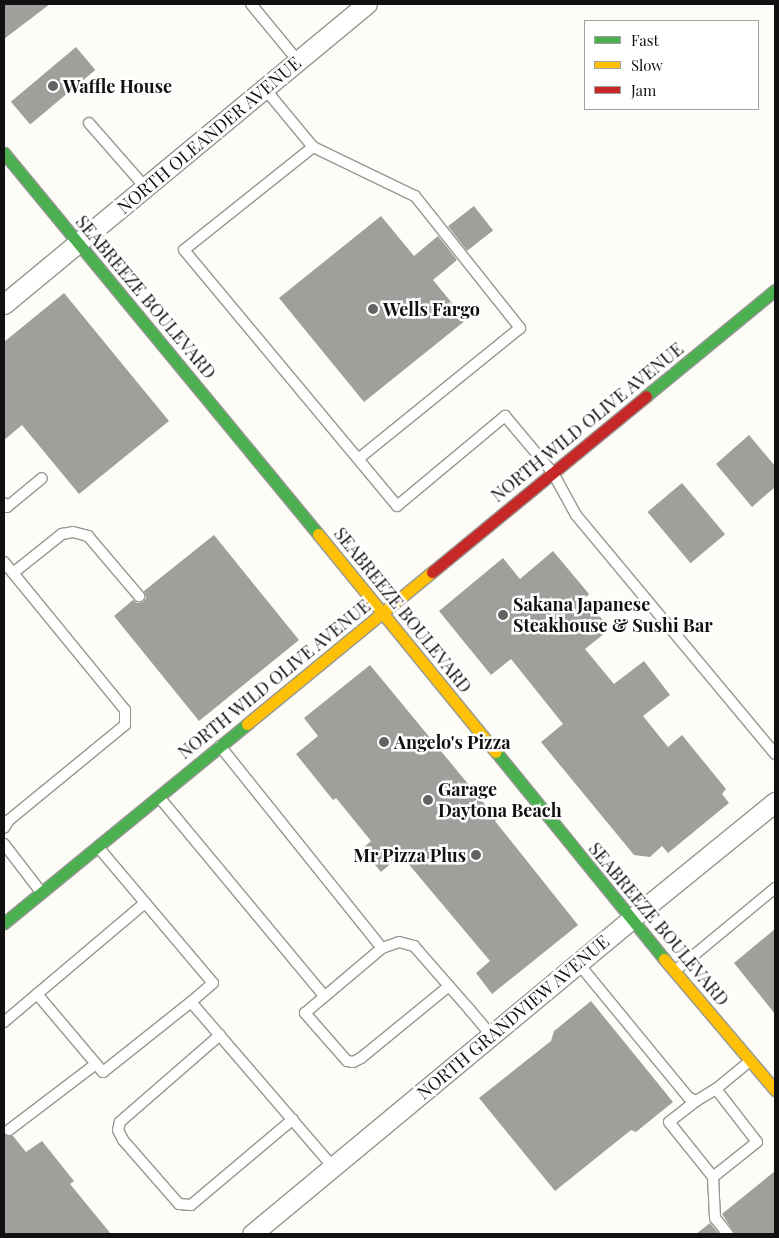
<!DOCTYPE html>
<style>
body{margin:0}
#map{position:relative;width:779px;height:1238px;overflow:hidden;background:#fdfcf7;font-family:"Playfair Display",serif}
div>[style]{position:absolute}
.building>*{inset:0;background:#a19f9c;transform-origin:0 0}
.roads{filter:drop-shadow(1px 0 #979795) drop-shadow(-1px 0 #979795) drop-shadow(0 1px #979795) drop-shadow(0 -1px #979795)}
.lane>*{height:10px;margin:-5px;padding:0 5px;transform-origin:5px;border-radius:5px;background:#fffffe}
.street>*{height:19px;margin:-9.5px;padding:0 9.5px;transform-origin:9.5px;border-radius:9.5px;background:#fffffe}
.fast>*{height:11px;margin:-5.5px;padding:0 5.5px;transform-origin:5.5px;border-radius:5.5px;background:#4caf50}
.slow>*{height:11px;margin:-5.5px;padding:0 5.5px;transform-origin:5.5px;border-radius:5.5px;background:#ffc107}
.jam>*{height:11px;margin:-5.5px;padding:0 5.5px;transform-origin:5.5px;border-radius:5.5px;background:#c62828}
.dots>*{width:14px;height:14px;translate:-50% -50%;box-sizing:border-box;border:2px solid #fff;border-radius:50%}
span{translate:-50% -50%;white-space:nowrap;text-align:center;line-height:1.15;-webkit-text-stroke:5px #fff;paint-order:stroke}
.poi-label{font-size:18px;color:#111;font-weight:700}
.left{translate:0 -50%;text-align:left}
.right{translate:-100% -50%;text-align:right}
.street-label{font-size:18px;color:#111}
.frame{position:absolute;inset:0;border:5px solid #111;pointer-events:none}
.legend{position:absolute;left:584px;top:20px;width:175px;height:90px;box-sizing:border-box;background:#fff;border:1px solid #a0a0a0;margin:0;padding:6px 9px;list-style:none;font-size:15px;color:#111}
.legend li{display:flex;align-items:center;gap:10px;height:25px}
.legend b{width:25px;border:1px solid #a0a0a0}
</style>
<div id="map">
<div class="building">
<i style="clip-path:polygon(4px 4px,50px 4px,4px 39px)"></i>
<i style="left:76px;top:47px;width:30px;height:85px;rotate:50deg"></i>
<i style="left:474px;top:206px;width:31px;height:33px;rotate:52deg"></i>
<i style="clip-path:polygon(381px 216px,414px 256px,438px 236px,457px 260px,433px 280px,466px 320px,364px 402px,279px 298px)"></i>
<i style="clip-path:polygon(64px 293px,169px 421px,79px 494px,22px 425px,4px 440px,4px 342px)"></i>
<i style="clip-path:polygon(749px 435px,775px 466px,775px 487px,752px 507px,716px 464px)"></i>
<i style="left:682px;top:483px;width:67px;height:45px;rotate:50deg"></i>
<i style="clip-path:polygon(214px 535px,299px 640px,199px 721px,114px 616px,133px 600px,137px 603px,143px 602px,146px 598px,144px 591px)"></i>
<i style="clip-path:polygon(553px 551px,589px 594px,585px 598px,610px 629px,585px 649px,614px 684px,644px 661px,670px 695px,643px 716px,668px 747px,682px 735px,726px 789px,722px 794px,729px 803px,668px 853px,662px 846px,650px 857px,634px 855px,541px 742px,563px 724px,511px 659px,491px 675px,439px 611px,503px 558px,520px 579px)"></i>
<i style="clip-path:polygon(370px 665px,497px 819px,495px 821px,578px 925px,492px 994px,476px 973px,490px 961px,401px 855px,381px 872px,362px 849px,371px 841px,336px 798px,333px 800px,296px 754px,318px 736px,304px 718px)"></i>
<i style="clip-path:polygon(775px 929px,775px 1014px,734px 963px)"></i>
<i style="clip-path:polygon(591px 1001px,673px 1102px,636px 1132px,631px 1130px,555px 1191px,479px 1098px,551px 1041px,554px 1031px)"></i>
<i style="clip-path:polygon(4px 1134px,13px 1136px,26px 1152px,42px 1141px,74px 1181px,70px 1184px,111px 1234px,4px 1234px)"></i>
<i style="clip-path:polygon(775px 1171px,775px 1234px,735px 1234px,722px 1214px)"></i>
<i style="clip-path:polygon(710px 1223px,719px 1234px,696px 1234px)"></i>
</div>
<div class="roads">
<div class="lane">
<i style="left:251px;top:4px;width:74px;rotate:50.5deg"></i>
<i style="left:265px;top:89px;width:75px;rotate:50.4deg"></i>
<i style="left:313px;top:147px;width:165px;rotate:141.4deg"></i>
<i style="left:184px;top:250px;width:333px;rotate:50.2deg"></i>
<i style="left:397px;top:506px;width:141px;rotate:-39.8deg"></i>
<i style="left:505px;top:416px;width:75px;rotate:49.9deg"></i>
<i style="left:553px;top:473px;width:48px;rotate:61.3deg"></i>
<i style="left:576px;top:515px;width:311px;rotate:50.2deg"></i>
<i style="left:89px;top:123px;width:85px;rotate:48.8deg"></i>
<i style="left:313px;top:147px;width:113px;rotate:25.7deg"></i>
<i style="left:415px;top:196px;width:169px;rotate:51.5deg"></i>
<i style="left:520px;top:328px;width:208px;rotate:141deg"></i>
<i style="left:4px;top:503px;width:5px;rotate:53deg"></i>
<i style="left:7px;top:507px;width:45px;rotate:-39.6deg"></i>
<i style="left:4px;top:562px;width:191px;rotate:50.7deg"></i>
<i style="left:125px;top:710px;width:15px;rotate:90deg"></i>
<i style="left:125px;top:725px;width:150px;rotate:140.7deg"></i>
<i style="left:9px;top:820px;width:9px;rotate:122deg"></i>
<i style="left:13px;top:573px;width:63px;rotate:-38.5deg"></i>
<i style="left:62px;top:534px;width:11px;rotate:-10deg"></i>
<i style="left:73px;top:532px;width:16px;rotate:15deg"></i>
<i style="left:88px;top:536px;width:79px;rotate:49.6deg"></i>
<i style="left:220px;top:746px;width:259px;rotate:51.3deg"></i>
<i style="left:159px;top:797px;width:259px;rotate:50.3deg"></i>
<i style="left:4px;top:844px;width:61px;rotate:52.4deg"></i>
<i style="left:98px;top:847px;width:178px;rotate:49.8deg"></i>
<i style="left:213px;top:983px;width:29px;rotate:139deg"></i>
<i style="left:191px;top:1002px;width:218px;rotate:49.3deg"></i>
<i style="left:578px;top:963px;width:173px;rotate:50.6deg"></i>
<i style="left:688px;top:1097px;width:9px;rotate:27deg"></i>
<i style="left:696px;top:1101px;width:23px;rotate:-31deg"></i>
<i style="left:716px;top:1089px;width:44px;rotate:-39.5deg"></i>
<i style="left:676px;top:970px;width:129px;rotate:-39.6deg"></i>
<i style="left:449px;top:986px;width:114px;rotate:140.7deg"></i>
<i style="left:361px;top:1058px;width:9px;rotate:153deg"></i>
<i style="left:353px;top:1062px;width:6px;rotate:-171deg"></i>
<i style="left:347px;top:1061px;width:64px;rotate:-131.2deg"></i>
<i style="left:305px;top:1013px;width:101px;rotate:-40.2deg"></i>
<i style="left:382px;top:948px;width:18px;rotate:-19deg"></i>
<i style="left:399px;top:942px;width:16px;rotate:15deg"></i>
<i style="left:414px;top:946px;width:85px;rotate:48.8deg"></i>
<i style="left:470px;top:1010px;width:33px;rotate:50deg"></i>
<i style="left:37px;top:994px;width:102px;rotate:49.8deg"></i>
<i style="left:103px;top:1072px;width:112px;rotate:-38.5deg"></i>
<i style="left:4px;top:1022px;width:185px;rotate:-40.2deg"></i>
<i style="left:220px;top:1035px;width:133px;rotate:139deg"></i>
<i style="left:120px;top:1122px;width:8px;rotate:104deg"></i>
<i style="left:118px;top:1130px;width:11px;rotate:63deg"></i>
<i style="left:123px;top:1140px;width:85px;rotate:48.8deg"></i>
<i style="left:179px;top:1204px;width:12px;rotate:5deg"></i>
<i style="left:191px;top:1205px;width:133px;rotate:-40.1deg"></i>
<i style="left:696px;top:1101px;width:34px;rotate:142deg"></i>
<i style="left:669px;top:1122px;width:70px;rotate:51.3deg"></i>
<i style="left:713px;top:1177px;width:56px;rotate:-38.5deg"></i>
<i style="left:757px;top:1142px;width:67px;rotate:-127.7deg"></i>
<i style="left:9px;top:1130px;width:109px;rotate:-37.2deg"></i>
<i style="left:713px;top:1177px;width:41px;rotate:87.2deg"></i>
<i style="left:715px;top:1218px;width:21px;rotate:51deg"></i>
</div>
<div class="street">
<i style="left:4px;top:304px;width:471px;rotate:-39.6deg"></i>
<i style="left:252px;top:1234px;width:493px;rotate:-39.7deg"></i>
<i style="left:631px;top:919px;width:186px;rotate:-39.1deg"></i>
</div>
<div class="fast">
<i style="left:4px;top:153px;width:494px;rotate:50.5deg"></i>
<i style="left:646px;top:396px;width:167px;rotate:-39.4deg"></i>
<i style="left:496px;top:752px;width:267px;rotate:50.9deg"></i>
<i style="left:4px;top:923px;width:314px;rotate:-39.3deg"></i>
</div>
<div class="slow">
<i style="left:318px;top:534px;width:281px;rotate:50.8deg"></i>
<i style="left:247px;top:724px;width:239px;rotate:-39.4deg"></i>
<i style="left:664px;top:959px;width:172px;rotate:49.7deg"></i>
</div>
<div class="jam">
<i style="left:432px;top:572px;width:277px;rotate:-39.4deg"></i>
</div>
</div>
<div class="dots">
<i style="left:53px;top:86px;background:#646362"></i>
<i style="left:373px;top:309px;background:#646362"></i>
<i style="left:503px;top:615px;background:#646362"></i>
<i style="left:384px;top:742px;background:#646362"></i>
<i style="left:428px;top:800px;background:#646362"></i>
<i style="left:476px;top:855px;background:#646362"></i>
</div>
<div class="poi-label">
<span class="left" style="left:63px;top:86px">Waffle House</span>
<span class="left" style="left:383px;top:309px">Wells Fargo</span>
<span class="left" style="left:513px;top:615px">Sakana Japanese<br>Steakhouse &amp; Sushi Bar</span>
<span class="left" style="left:394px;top:742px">Angelo's Pizza</span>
<span class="left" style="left:438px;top:800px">Garage<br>Daytona Beach</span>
<span class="right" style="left:466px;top:855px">Mr Pizza Plus</span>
</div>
<div class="street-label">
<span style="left:209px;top:135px;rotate:-40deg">NORTH OLEANDER AVENUE</span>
<span style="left:146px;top:297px;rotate:50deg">SEABREEZE BOULEVARD</span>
<span style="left:587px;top:422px;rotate:-39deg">NORTH WILD OLIVE AVENUE</span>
<span style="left:403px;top:610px;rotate:51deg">SEABREEZE BOULEVARD</span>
<span style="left:274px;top:679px;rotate:-39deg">NORTH WILD OLIVE AVENUE</span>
<span style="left:659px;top:924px;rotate:50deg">SEABREEZE BOULEVARD</span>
<span style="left:513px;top:1017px;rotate:-40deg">NORTH GRANDVIEW AVENUE</span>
</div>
<div class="frame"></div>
<ul class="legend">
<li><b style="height:6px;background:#4caf50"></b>Fast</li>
<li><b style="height:6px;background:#ffc107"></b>Slow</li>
<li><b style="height:6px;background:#c62828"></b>Jam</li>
</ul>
</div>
